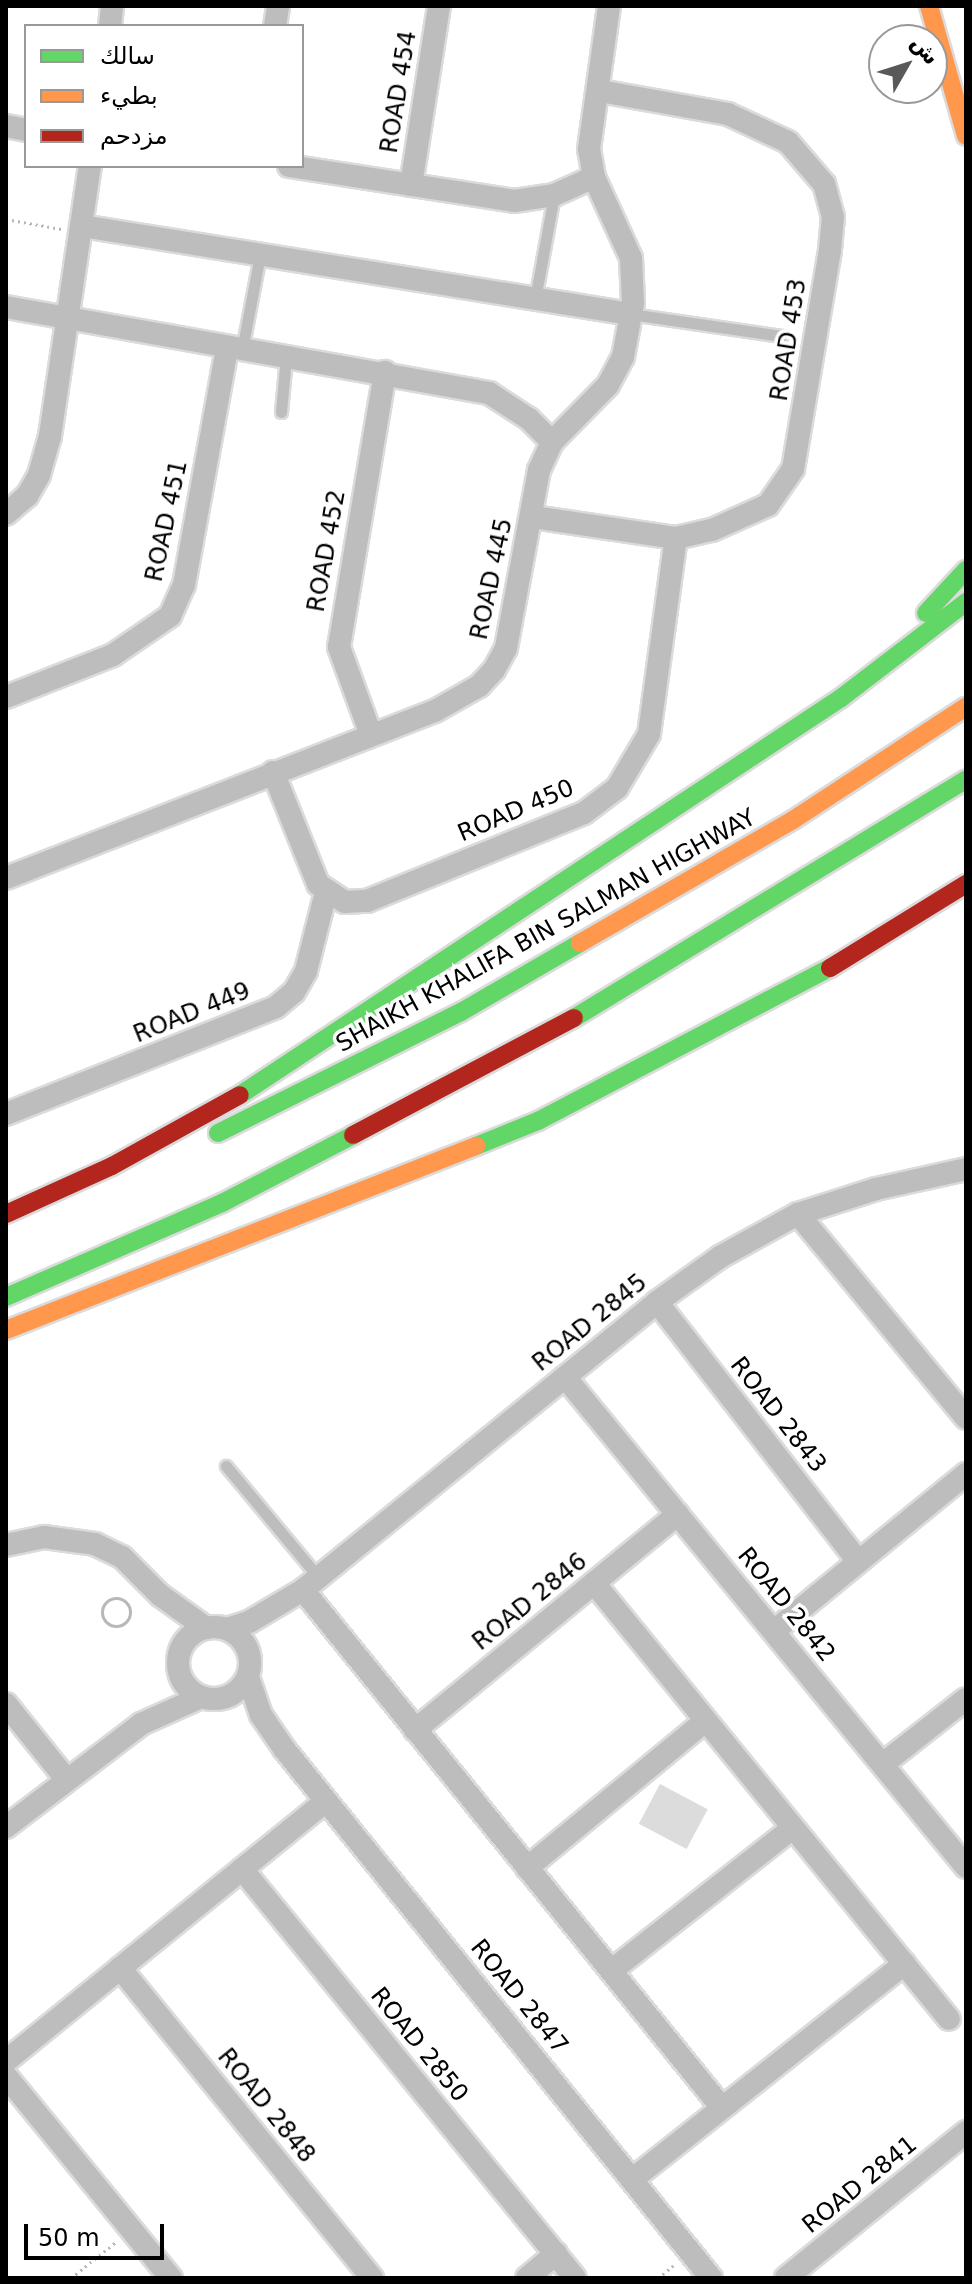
<!DOCTYPE html>
<meta charset="utf-8">
<style>
body{margin:0}
#map{position:relative;width:972px;height:2284px;overflow:hidden;background:#fff;font-family:"DejaVu Sans",Vazirmatn,sans-serif}
div>[style]{position:absolute}
.building>*{inset:0;background:#dcdcdc;transform-origin:0 0}
.path>*{height:3px;margin-top:-1.5px;transform-origin:0;background:repeating-linear-gradient(90deg,#b8b8b8 0 2px,transparent 0 6px)}
.path>.ring{margin:-1.5px;padding:0;box-sizing:content-box;background:none;border:3px solid #b8b8b8;border-radius:50%}
.roads{filter:drop-shadow(2px 0 #dbdbdb) drop-shadow(-2px 0 #dbdbdb) drop-shadow(0 2px #dbdbdb) drop-shadow(0 -2px #dbdbdb)}
.lane>*{height:11px;margin:-5.5px;padding:0 5.5px;transform-origin:5.5px;border-radius:5.5px;background:#bdbdbd}
.street>*{height:22px;margin:-11px;padding:0 11px;transform-origin:11px;border-radius:11px;background:#bdbdbd}
.street>.ring{margin:-11px;padding:0;box-sizing:content-box;background:none;border:22px solid #bdbdbd;border-radius:50%}
.fast>*{height:18px;margin:-9px;padding:0 9px;transform-origin:9px;border-radius:9px;background:#63d668}
.slow>*{height:18px;margin:-9px;padding:0 9px;transform-origin:9px;border-radius:9px;background:#ff974d}
.jam>*{height:18px;margin:-9px;padding:0 9px;transform-origin:9px;border-radius:9px;background:#b3261e}
span{translate:-50% -50%;white-space:nowrap;text-align:center;line-height:1.15;-webkit-text-stroke:7px #fff;paint-order:stroke}
.street-label{font-size:24px;color:#000}
.frame{position:absolute;inset:0;border:8px solid #000;pointer-events:none}
.legend{position:absolute;left:24px;top:24px;width:280px;height:144px;box-sizing:border-box;background:#fff;border:2px solid #999;margin:0;padding:10px 14px;list-style:none;font-size:24px;color:#000}
.legend li{display:flex;align-items:center;gap:16px;height:40px}
.legend b{width:40px;border:2px solid #999}
.north{position:absolute;left:868px;top:24px;width:80px;height:80px;box-sizing:border-box;background:#fff;border:2px solid #999;border-radius:50%;rotate:51deg;font-size:22px;font-weight:700;line-height:32px;text-align:center;color:#000}
.north::after{content:'';display:block;margin:auto;width:28px;height:36px;background:#595959;clip-path:polygon(50% 0,100% 100%,50% 72%,0 100%)}
.scale{position:absolute;left:24px;top:2224px;width:140px;height:36px;box-sizing:border-box;border:4px solid #000;border-top:0;padding-left:10px;font-size:24px;line-height:28px;white-space:nowrap;color:#000;-webkit-text-stroke:6px #fff;paint-order:stroke}
</style>
<div id="map">
<div class="building">
<i style="left:660px;top:1784px;width:54px;height:45px;rotate:28deg"></i>
</div>
<div class="path">
<i style="left:6px;top:219px;width:56px;rotate:10.3deg"></i>
<i class="ring" style="left:102px;top:1598px;width:25px;height:25px"></i>
<i style="left:71px;top:2278px;width:58px;rotate:-38.7deg"></i>
<i style="left:658px;top:2278px;width:22px;rotate:-39deg"></i>
</div>
<div class="roads">
<div class="lane">
<i style="left:535px;top:299px;width:106px;rotate:-79.6deg"></i>
<i style="left:631px;top:314px;width:152px;rotate:8.3deg"></i>
<i style="left:242px;top:350px;width:97px;rotate:-79.3deg"></i>
<i style="left:281px;top:412px;width:55px;rotate:-84.8deg"></i>
<i style="left:226px;top:1466px;width:144px;rotate:50.3deg"></i>
</div>
<div class="street">
<i style="left:110px;top:26px;width:20px;rotate:-84deg"></i>
<i style="left:275px;top:26px;width:20px;rotate:-81deg"></i>
<i style="left:6px;top:126px;width:20px;rotate:11deg"></i>
<i style="left:289px;top:166px;width:228px;rotate:8.8deg"></i>
<i style="left:514px;top:201px;width:40px;rotate:-8.5deg"></i>
<i style="left:554px;top:195px;width:44px;rotate:-24.2deg"></i>
<i style="left:411px;top:185px;width:181px;rotate:-81.1deg"></i>
<i style="left:82px;top:226px;width:556px;rotate:9.11deg"></i>
<i style="left:6px;top:307px;width:491px;rotate:10.1deg"></i>
<i style="left:489px;top:393px;width:48px;rotate:33deg"></i>
<i style="left:529px;top:419px;width:33px;rotate:45deg"></i>
<i style="left:6px;top:514px;width:28px;rotate:-41deg"></i>
<i style="left:27px;top:496px;width:24px;rotate:-60deg"></i>
<i style="left:39px;top:475px;width:41px;rotate:-74.2deg"></i>
<i style="left:50px;top:436px;width:273px;rotate:-81.6deg"></i>
<i style="left:533px;top:517px;width:145px;rotate:8.4deg"></i>
<i style="left:676px;top:538px;width:37px;rotate:-13deg"></i>
<i style="left:712px;top:530px;width:61px;rotate:-24.1deg"></i>
<i style="left:768px;top:505px;width:44px;rotate:-55.2deg"></i>
<i style="left:793px;top:469px;width:222px;rotate:-80.4deg"></i>
<i style="left:830px;top:250px;width:33px;rotate:-85deg"></i>
<i style="left:833px;top:217px;width:34px;rotate:-105deg"></i>
<i style="left:824px;top:184px;width:55px;rotate:-130.6deg"></i>
<i style="left:788px;top:142px;width:66px;rotate:-155deg"></i>
<i style="left:728px;top:114px;width:130px;rotate:-169.8deg"></i>
<i style="left:6px;top:697px;width:115px;rotate:-21.4deg"></i>
<i style="left:113px;top:655px;width:69px;rotate:-34.4deg"></i>
<i style="left:170px;top:616px;width:34px;rotate:-66deg"></i>
<i style="left:184px;top:585px;width:241px;rotate:-79.7deg"></i>
<i style="left:371px;top:735px;width:94px;rotate:-110deg"></i>
<i style="left:339px;top:647px;width:279px;rotate:-80.5deg"></i>
<i style="left:273px;top:772px;width:121px;rotate:68.1deg"></i>
<i style="left:318px;top:884px;width:32px;rotate:34deg"></i>
<i style="left:345px;top:902px;width:22px;rotate:-3deg"></i>
<i style="left:367px;top:901px;width:234px;rotate:-22.1deg"></i>
<i style="left:584px;top:813px;width:41px;rotate:-37.1deg"></i>
<i style="left:617px;top:788px;width:63px;rotate:-59.3deg"></i>
<i style="left:649px;top:734px;width:198px;rotate:-82.2deg"></i>
<i style="left:6px;top:878px;width:460px;rotate:-21.3deg"></i>
<i style="left:435px;top:711px;width:51px;rotate:-29.6deg"></i>
<i style="left:479px;top:686px;width:22px;rotate:-47deg"></i>
<i style="left:494px;top:670px;width:25px;rotate:-61deg"></i>
<i style="left:506px;top:648px;width:181px;rotate:-79.5deg"></i>
<i style="left:539px;top:470px;width:31px;rotate:-65deg"></i>
<i style="left:552px;top:442px;width:80px;rotate:-45.5deg"></i>
<i style="left:608px;top:385px;width:32px;rotate:-62deg"></i>
<i style="left:623px;top:357px;width:55px;rotate:-79.5deg"></i>
<i style="left:633px;top:303px;width:45px;rotate:-92.5deg"></i>
<i style="left:631px;top:258px;width:89px;rotate:-114.6deg"></i>
<i style="left:594px;top:177px;width:28px;rotate:-100deg"></i>
<i style="left:589px;top:149px;width:144px;rotate:-82deg"></i>
<i style="left:6px;top:1114px;width:290px;rotate:-21.6deg"></i>
<i style="left:276px;top:1007px;width:23px;rotate:-40deg"></i>
<i style="left:294px;top:992px;width:24px;rotate:-60deg"></i>
<i style="left:306px;top:971px;width:81px;rotate:-75.8deg"></i>
<i style="left:798px;top:1214px;width:264px;rotate:50.5deg"></i>
<i style="left:657px;top:1302px;width:328px;rotate:52.2deg"></i>
<i style="left:565px;top:1377px;width:633px;rotate:50.7deg"></i>
<i style="left:6px;top:1545px;width:39px;rotate:-12deg"></i>
<i style="left:44px;top:1537px;width:51px;rotate:7.8deg"></i>
<i style="left:95px;top:1544px;width:30px;rotate:26deg"></i>
<i style="left:122px;top:1557px;width:54px;rotate:45deg"></i>
<i style="left:160px;top:1595px;width:57px;rotate:35.7deg"></i>
<i style="left:594px;top:1583px;width:562px;rotate:50.85deg"></i>
<i style="left:303px;top:1590px;width:666px;rotate:51.03deg"></i>
<i class="ring" style="left:178px;top:1627px;width:50px;height:50px"></i>
<i style="left:227px;top:1629px;width:23px;rotate:-18deg"></i>
<i style="left:249px;top:1622px;width:63px;rotate:-30.7deg"></i>
<i style="left:303px;top:1590px;width:456px;rotate:-39.1deg"></i>
<i style="left:657px;top:1302px;width:77px;rotate:-35.5deg"></i>
<i style="left:720px;top:1257px;width:89px;rotate:-28.9deg"></i>
<i style="left:798px;top:1214px;width:82px;rotate:-17.8deg"></i>
<i style="left:876px;top:1189px;width:92px;rotate:-12.5deg"></i>
<i style="left:774px;top:1631px;width:248px;rotate:-39.3deg"></i>
<i style="left:248px;top:1677px;width:40px;rotate:71.1deg"></i>
<i style="left:261px;top:1715px;width:42px;rotate:55.6deg"></i>
<i style="left:285px;top:1750px;width:678px;rotate:51.1deg"></i>
<i style="left:6px;top:1704px;width:96px;rotate:51.3deg"></i>
<i style="left:415px;top:1730px;width:340px;rotate:-39.4deg"></i>
<i style="left:883px;top:1764px;width:105px;rotate:-38.1deg"></i>
<i style="left:6px;top:1827px;width:170px;rotate:-37.3deg"></i>
<i style="left:141px;top:1724px;width:66px;rotate:-24.2deg"></i>
<i style="left:527px;top:1868px;width:229px;rotate:-39.5deg"></i>
<i style="left:242px;top:1869px;width:527px;rotate:50.85deg"></i>
<i style="left:120px;top:1968px;width:400px;rotate:50.9deg"></i>
<i style="left:611px;top:1971px;width:231px;rotate:-38.2deg"></i>
<i style="left:6px;top:2061px;width:412px;rotate:-39.1deg"></i>
<i style="left:6px;top:2076px;width:261px;rotate:50.8deg"></i>
<i style="left:634px;top:2178px;width:345px;rotate:-38.4deg"></i>
<i style="left:527px;top:2278px;width:38px;rotate:-40deg"></i>
<i style="left:786px;top:2278px;width:232px;rotate:-39deg"></i>
</div>
<div class="fast">
<i style="left:926px;top:613px;width:59px;rotate:-47.1deg"></i>
<i style="left:574px;top:1018px;width:459px;rotate:-31.3deg"></i>
<i style="left:240px;top:1095px;width:720px;rotate:-33.45deg"></i>
<i style="left:841px;top:698px;width:158px;rotate:-37.5deg"></i>
<i style="left:218px;top:1133px;width:271px;rotate:-26.5deg"></i>
<i style="left:461px;top:1012px;width:138px;rotate:-30.1deg"></i>
<i style="left:476px;top:1146px;width:67px;rotate:-22deg"></i>
<i style="left:538px;top:1121px;width:330px;rotate:-27.7deg"></i>
<i style="left:6px;top:1297px;width:236px;rotate:-23.5deg"></i>
<i style="left:222px;top:1203px;width:148px;rotate:-27.4deg"></i>
</div>
<div class="slow">
<i style="left:929px;top:6px;width:135px;rotate:74.1deg"></i>
<i style="left:580px;top:943px;width:246px;rotate:-30deg"></i>
<i style="left:793px;top:820px;width:207px;rotate:-33.2deg"></i>
<i style="left:6px;top:1330px;width:505px;rotate:-21.38deg"></i>
</div>
<div class="jam">
<i style="left:830px;top:968px;width:160px;rotate:-31.7deg"></i>
<i style="left:353px;top:1135px;width:250px;rotate:-27.9deg"></i>
<i style="left:6px;top:1214px;width:116px;rotate:-24.4deg"></i>
<i style="left:112px;top:1166px;width:146px;rotate:-29deg"></i>
</div>
</div>
<div class="street-label">
<span style="left:399px;top:92px;rotate:-81deg">ROAD 454</span>
<span style="left:789px;top:340px;rotate:-81deg">ROAD 453</span>
<span style="left:167px;top:521px;rotate:-78deg">ROAD 451</span>
<span style="left:327px;top:551px;rotate:-80deg">ROAD 452</span>
<span style="left:492px;top:579px;rotate:-78deg">ROAD 445</span>
<span style="left:516px;top:811px;rotate:-23deg">ROAD 450</span>
<span style="left:546px;top:931px;rotate:-29deg">SHAIKH KHALIFA BIN SALMAN HIGHWAY</span>
<span style="left:192px;top:1013px;rotate:-22deg">ROAD 449</span>
<span style="left:590px;top:1323px;rotate:-39deg">ROAD 2845</span>
<span style="left:778px;top:1415px;rotate:52deg">ROAD 2843</span>
<span style="left:530px;top:1602px;rotate:-39deg">ROAD 2846</span>
<span style="left:786px;top:1605px;rotate:51deg">ROAD 2842</span>
<span style="left:519px;top:1997px;rotate:51deg">ROAD 2847</span>
<span style="left:419px;top:2045px;rotate:51deg">ROAD 2850</span>
<span style="left:266px;top:2106px;rotate:51deg">ROAD 2848</span>
<span style="left:860px;top:2185px;rotate:-39deg">ROAD 2841</span>
</div>
<div class="frame"></div>
<ul class="legend">
<li><b style="height:10px;background:#63d668"></b>سالك</li>
<li><b style="height:10px;background:#ff974d"></b>بطيء</li>
<li><b style="height:10px;background:#b3261e"></b>مزدحم</li>
</ul>
<div class="north">ش</div>
<div class="scale">50 m</div>
</div>
